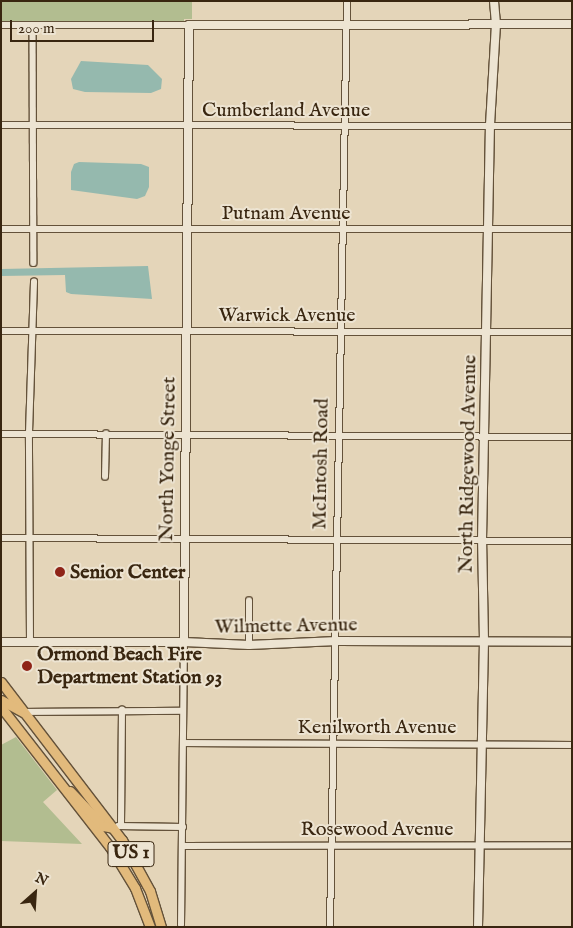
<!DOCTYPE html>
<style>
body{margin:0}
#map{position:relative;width:573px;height:928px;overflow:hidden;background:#e4d5b9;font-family:"IM FELL English",serif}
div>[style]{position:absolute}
.green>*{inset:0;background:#b2bd90}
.water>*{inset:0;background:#95b9ae}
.roads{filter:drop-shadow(1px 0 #64523a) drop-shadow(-1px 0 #64523a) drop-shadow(0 1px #64523a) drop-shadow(0 -1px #64523a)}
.street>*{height:5.5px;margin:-2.75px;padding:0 2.75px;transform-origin:2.75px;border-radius:2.75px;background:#ede4d2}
.secondary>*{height:8px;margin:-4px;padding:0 4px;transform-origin:4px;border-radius:4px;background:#ede4d2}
.primary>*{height:9px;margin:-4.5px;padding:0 4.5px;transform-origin:4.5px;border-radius:4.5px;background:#e2ba7c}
.dots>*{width:14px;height:14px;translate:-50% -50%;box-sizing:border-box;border:2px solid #ede4d2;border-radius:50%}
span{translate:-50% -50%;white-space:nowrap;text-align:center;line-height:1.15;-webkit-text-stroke:4px #ede4d2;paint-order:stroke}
.shield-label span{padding:1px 4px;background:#ede4d2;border:1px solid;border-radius:4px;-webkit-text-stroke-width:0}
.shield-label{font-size:19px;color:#392610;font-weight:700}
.street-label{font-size:20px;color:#392610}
.poi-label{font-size:20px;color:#392610;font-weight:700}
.left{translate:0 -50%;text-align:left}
.frame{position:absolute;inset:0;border:2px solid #392610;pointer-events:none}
.north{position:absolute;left:10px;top:868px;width:50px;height:50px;-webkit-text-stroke:4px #ede4d2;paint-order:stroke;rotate:26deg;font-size:14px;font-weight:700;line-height:20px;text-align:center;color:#392610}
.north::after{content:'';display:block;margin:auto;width:18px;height:22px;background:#392610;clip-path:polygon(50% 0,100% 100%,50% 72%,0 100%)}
.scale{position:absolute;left:10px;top:20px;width:144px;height:22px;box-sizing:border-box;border:2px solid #392610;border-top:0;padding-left:6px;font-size:15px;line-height:18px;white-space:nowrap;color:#392610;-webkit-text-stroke:4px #ede4d2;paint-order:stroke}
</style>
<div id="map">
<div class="green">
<i style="clip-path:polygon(1px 1px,192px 1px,192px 19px,184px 19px,184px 25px,1px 26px)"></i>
<i style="clip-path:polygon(16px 737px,57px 790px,43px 802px,82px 844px,1px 841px,1px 745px)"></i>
</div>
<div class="water">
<i style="clip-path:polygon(81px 61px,148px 65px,162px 79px,161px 89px,151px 93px,85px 92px,73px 89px,71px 79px)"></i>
<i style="clip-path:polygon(79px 162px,141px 164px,149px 167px,149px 187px,145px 196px,137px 199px,71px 190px,71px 172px,74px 164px)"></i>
<i style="clip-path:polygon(148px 266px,152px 299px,71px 294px,66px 292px,65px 275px,1px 276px,1px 269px)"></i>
</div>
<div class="roads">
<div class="street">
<i style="left:1px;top:25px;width:188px"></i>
<i style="left:33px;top:26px;width:237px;rotate:89.8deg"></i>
<i style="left:1px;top:125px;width:571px;rotate:0.1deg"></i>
<i style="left:1px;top:229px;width:571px"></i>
<i style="left:1px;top:331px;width:571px;rotate:0.1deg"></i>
<i style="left:1px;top:434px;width:571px;rotate:0.3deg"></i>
<i style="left:105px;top:477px;width:43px;rotate:-88.7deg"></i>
<i style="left:1px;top:538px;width:571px;rotate:0.3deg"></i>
<i style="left:30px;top:642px;width:209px;rotate:-90.3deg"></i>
<i style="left:29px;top:433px;width:151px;rotate:-88.1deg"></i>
<i style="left:249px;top:645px;width:44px;rotate:-90deg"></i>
<i style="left:23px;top:712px;width:160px;rotate:-0.4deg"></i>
<i style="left:183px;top:743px;width:389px;rotate:0.3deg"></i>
<i style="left:121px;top:824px;width:114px;rotate:-89.5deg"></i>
<i style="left:118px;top:826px;width:65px;rotate:0.9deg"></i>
<i style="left:183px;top:846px;width:389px;rotate:-0.1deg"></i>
<i style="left:181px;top:925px;width:283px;rotate:-89.4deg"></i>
<i style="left:330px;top:927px;width:926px;rotate:-88.95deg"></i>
</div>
<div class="secondary">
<i style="left:1px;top:642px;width:183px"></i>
<i style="left:184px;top:642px;width:65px;rotate:2.6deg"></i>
<i style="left:249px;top:645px;width:88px;rotate:-2.6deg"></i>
<i style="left:337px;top:641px;width:235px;rotate:0.2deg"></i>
<i style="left:184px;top:642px;width:617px;rotate:-89.54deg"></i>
<i style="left:189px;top:25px;width:383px;rotate:-0.1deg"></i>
<i style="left:478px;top:927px;width:286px;rotate:-88.8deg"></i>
<i style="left:484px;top:641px;width:101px;rotate:-91.1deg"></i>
<i style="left:482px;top:540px;width:415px;rotate:-88.9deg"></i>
<i style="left:490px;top:125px;width:101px;rotate:-86.6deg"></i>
<i style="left:496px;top:24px;width:23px;rotate:-95deg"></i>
</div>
<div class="primary">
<i style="left:1px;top:682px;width:199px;rotate:52.6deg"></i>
<i style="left:122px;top:840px;width:58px;rotate:61.2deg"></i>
<i style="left:150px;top:891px;width:38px;rotate:73deg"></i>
<i style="left:1px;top:700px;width:25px;rotate:29deg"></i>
<i style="left:1px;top:707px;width:177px;rotate:52.1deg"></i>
<i style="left:110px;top:847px;width:48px;rotate:58.6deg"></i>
<i style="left:135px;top:888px;width:42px;rotate:69deg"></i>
<i style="left:70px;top:791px;width:48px;rotate:46.7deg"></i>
<i style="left:103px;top:826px;width:10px;rotate:11deg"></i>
</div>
</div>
<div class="dots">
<i style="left:60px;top:572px;background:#8f2418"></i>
<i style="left:27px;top:666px;background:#8f2418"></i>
</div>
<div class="shield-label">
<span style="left:131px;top:854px">US 1</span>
</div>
<div class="street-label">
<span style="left:286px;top:110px">Cumberland Avenue</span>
<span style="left:286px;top:213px">Putnam Avenue</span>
<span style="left:287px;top:315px">Warwick Avenue</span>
<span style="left:168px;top:459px;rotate:-89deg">North Yonge Street</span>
<span style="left:321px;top:464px;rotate:-89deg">McIntosh Road</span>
<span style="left:468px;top:464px;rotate:-89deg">North Ridgewood Avenue</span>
<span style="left:286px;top:626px;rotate:-1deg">Wilmette Avenue</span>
<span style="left:377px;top:727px">Kenilworth Avenue</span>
<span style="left:377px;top:829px">Rosewood Avenue</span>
</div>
<div class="poi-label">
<span class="left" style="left:70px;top:572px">Senior Center</span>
<span class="left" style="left:37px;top:666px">Ormond Beach Fire<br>Department Station 93</span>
</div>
<div class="frame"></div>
<div class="north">N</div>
<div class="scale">200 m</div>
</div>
